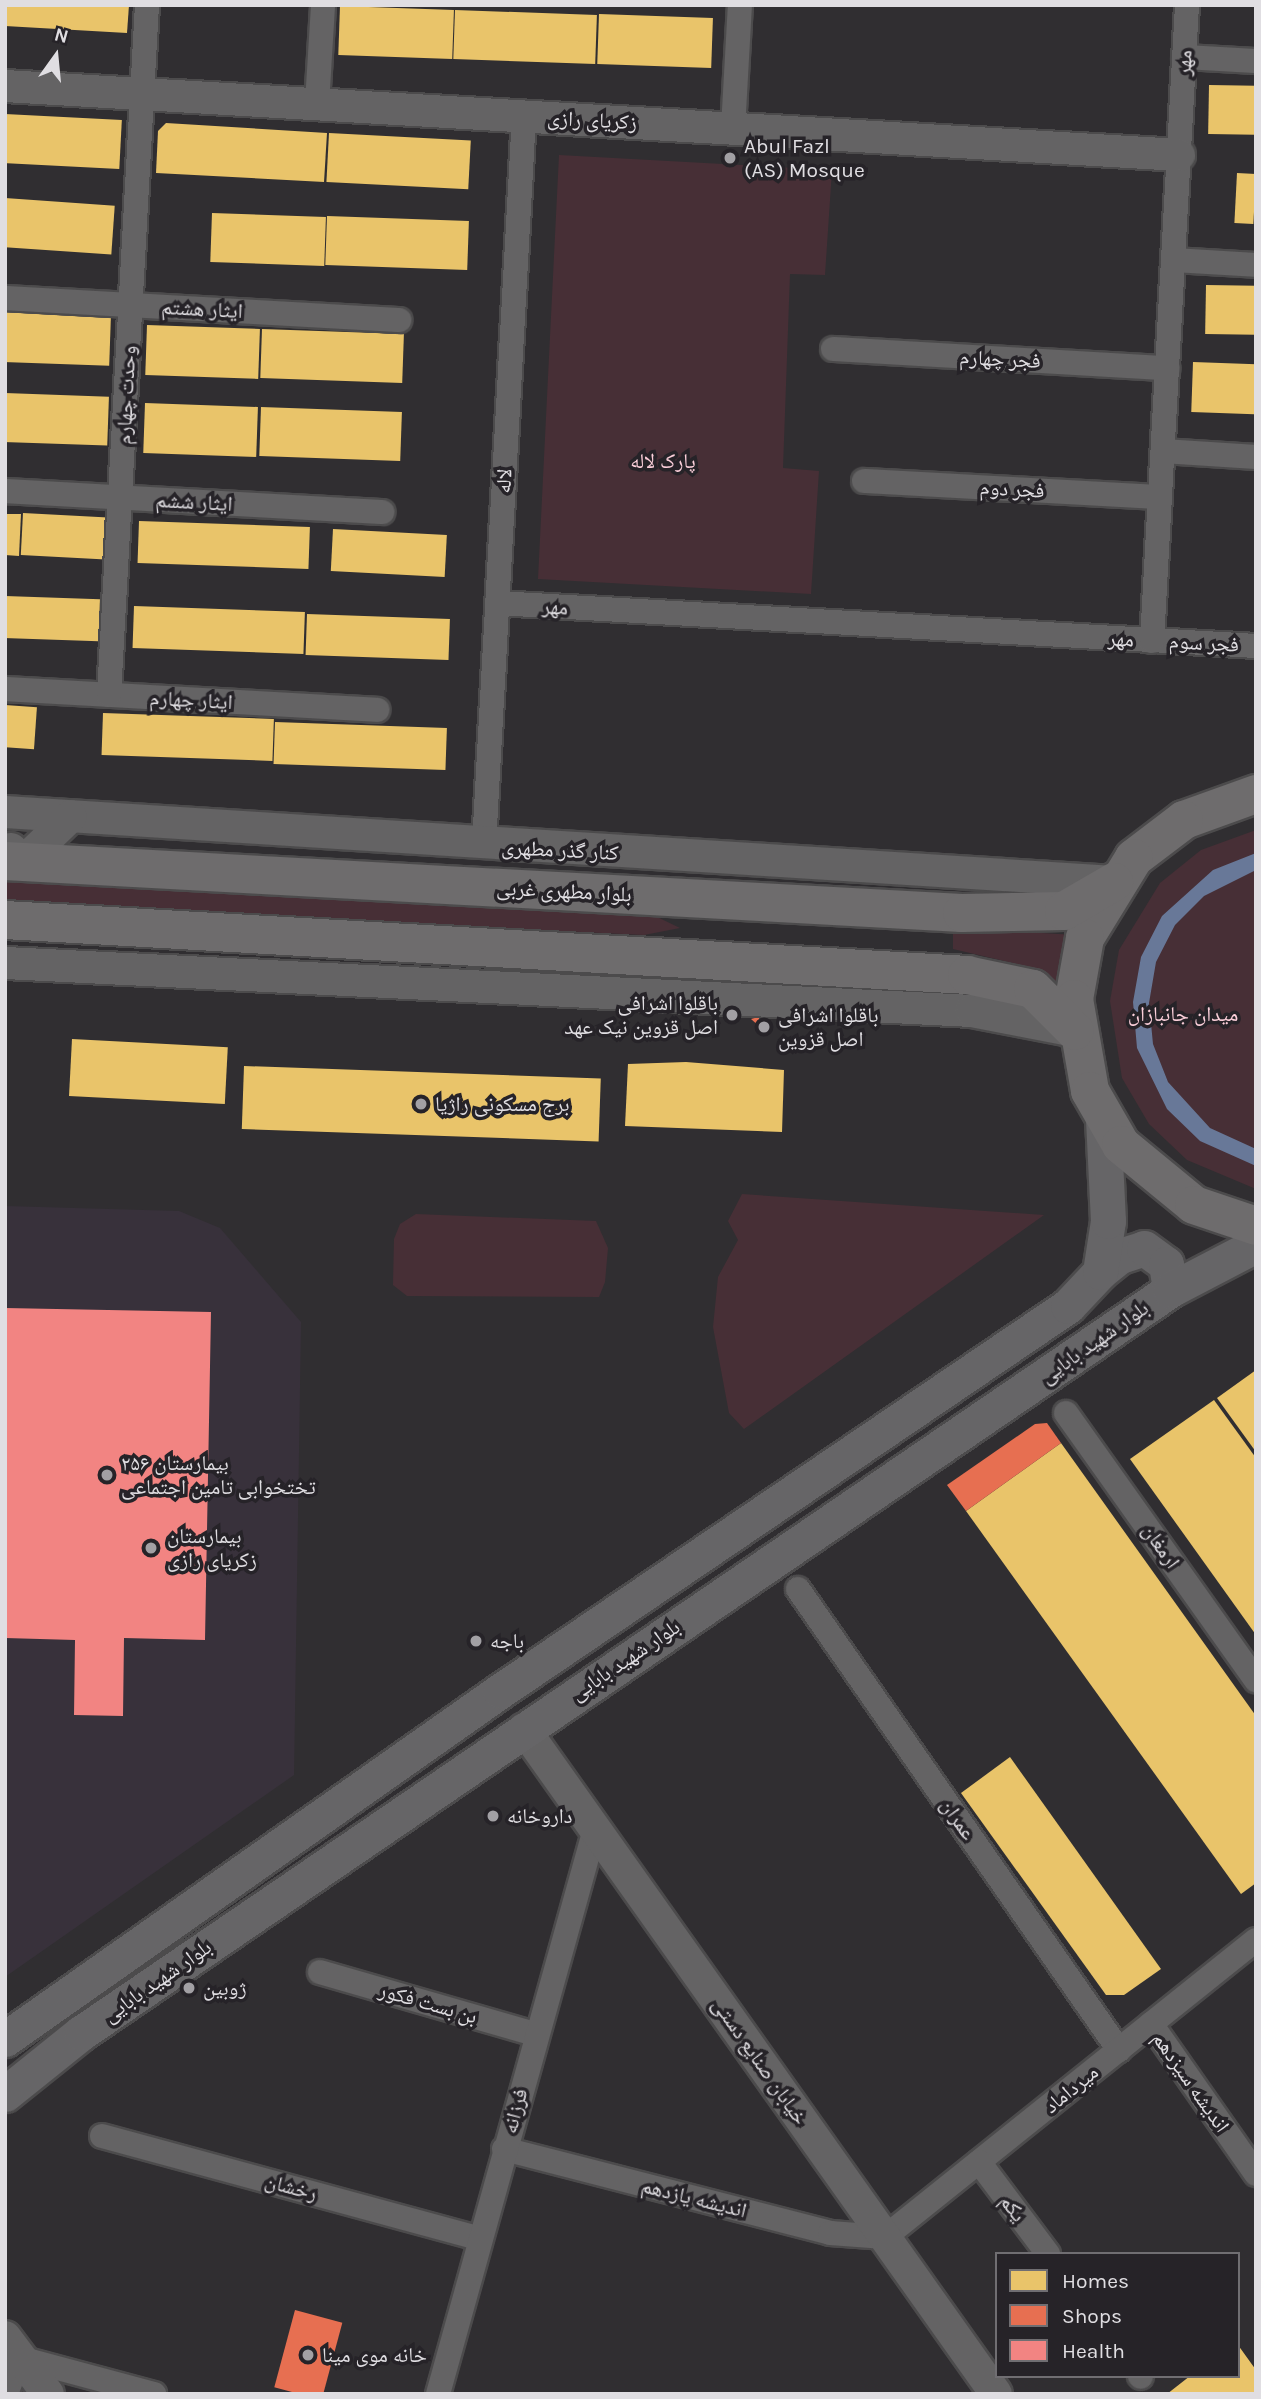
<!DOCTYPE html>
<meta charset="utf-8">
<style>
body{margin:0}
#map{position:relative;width:1261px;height:2399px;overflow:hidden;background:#302e31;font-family:Karla,"Noto Naskh Arabic",sans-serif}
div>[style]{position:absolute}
.built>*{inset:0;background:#38313b}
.green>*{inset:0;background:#472f36}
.water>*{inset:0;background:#687898}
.homes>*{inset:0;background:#e9c46a;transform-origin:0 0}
.shops>*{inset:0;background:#e76f51;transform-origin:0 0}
.health>*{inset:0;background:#f28482}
.roads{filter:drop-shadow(2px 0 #4c4b4c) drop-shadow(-2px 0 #4c4b4c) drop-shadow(0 2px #4c4b4c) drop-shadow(0 -2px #4c4b4c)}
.minor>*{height:24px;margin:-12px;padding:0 12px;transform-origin:12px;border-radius:12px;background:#646364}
.tertiary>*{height:32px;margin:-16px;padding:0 16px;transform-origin:16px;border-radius:16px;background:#646364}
.secondary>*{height:35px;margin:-17.5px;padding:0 17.5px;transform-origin:17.5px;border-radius:17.5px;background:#666567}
.primary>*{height:38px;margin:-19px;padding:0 19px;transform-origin:19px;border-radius:19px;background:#6e6c6d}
.dots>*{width:19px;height:19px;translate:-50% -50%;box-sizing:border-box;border:4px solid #262328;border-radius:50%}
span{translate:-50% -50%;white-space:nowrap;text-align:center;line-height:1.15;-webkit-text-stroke:7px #262328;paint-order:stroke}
.street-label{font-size:21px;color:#e0dee2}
.poi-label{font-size:21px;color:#e0dee2}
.left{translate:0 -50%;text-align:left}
.right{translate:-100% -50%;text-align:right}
.park-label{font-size:21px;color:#fbcfda}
.frame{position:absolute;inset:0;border:7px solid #e0dee2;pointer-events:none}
.legend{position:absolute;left:995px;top:2252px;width:245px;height:126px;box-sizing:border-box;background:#262328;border:2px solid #706e72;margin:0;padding:9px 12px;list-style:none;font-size:21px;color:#e0dee2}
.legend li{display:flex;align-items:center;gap:14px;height:35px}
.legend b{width:35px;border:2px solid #706e72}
.north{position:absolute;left:21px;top:21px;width:70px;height:70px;-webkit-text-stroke:5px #262328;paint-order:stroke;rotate:15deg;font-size:19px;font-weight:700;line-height:28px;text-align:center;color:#e0dee2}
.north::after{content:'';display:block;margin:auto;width:24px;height:32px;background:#e0dee2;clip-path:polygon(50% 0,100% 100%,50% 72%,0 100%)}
</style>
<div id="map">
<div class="built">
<i style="clip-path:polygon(5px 1206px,179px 1211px,220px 1228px,301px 1322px,294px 1775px,5px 1977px)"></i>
</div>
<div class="green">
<i style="clip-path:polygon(559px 155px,832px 170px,825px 275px,790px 274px,783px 468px,819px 471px,811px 594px,538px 579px)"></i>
<i style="clip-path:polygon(1256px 830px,1256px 1189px,1187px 1160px,1149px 1124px,1122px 1078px,1110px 1001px,1119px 950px,1160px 883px,1201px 850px)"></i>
<i style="clip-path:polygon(5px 877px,651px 914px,680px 928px,644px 935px,5px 905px)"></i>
<i style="clip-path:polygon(953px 928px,1076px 935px,1062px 987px,1026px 966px,953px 949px)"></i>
<i style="clip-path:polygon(742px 1194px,1044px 1215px,744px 1429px,729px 1413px,713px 1327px,718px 1277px,738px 1240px,728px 1221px)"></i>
<i style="clip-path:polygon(416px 1214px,596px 1221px,608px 1248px,605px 1282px,599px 1297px,407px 1296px,393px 1285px,394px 1239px,400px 1224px)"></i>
</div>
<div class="water">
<i style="clip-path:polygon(1256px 853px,1256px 870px,1204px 896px,1175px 925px,1156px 962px,1149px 1003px,1153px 1044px,1168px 1082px,1210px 1128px,1256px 1149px,1256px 1166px,1200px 1141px,1167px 1109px,1137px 1048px,1133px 1002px,1141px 957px,1162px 916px,1213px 870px)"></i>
</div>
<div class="homes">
<i style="clip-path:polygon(5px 5px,129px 5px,127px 33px,5px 26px)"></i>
<i style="left:340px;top:6px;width:114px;height:49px;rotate:2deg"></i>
<i style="left:455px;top:10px;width:142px;height:49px;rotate:2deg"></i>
<i style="left:599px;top:14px;width:114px;height:50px;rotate:2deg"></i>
<i style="left:1209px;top:85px;width:47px;height:49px;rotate:1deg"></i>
<i style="left:5px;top:114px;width:117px;height:49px;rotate:3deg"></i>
<i style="clip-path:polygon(166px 123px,327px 133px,324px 182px,156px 173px,158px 131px)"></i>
<i style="left:329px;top:133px;width:142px;height:49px;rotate:3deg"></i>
<i style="left:1237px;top:173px;width:19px;height:50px;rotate:3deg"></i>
<i style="left:5px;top:198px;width:110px;height:49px;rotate:4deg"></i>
<i style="left:212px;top:213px;width:114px;height:49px;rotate:2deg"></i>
<i style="left:327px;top:216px;width:142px;height:49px;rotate:2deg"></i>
<i style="left:1206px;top:285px;width:50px;height:49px;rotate:1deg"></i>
<i style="left:5px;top:312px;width:106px;height:50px;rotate:2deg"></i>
<i style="left:147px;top:325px;width:113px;height:50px;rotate:2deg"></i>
<i style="left:262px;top:329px;width:142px;height:49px;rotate:2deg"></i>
<i style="left:1193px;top:362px;width:63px;height:50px;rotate:2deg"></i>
<i style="left:5px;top:393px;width:104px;height:49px;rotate:2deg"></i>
<i style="left:145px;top:403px;width:113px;height:50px;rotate:2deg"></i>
<i style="left:261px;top:407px;width:141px;height:49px;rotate:2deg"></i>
<i style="left:23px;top:513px;width:85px;height:42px;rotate:3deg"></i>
<i style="clip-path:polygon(5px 514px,21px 514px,19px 556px,5px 555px)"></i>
<i style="left:139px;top:521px;width:171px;height:42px;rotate:2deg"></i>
<i style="left:333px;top:529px;width:114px;height:42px;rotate:3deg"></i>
<i style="left:5px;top:596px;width:95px;height:42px;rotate:2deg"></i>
<i style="left:134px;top:606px;width:171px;height:42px;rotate:2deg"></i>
<i style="left:307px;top:614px;width:143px;height:41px;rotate:2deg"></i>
<i style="left:5px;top:705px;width:32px;height:42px;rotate:4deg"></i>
<i style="left:103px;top:713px;width:171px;height:42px;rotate:2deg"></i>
<i style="left:275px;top:722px;width:172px;height:42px;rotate:2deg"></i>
<i style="left:72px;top:1039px;width:156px;height:57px;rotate:3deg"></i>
<i style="clip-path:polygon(686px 1062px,784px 1070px,782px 1132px,625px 1126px,628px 1064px)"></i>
<i style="left:244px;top:1066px;width:357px;height:63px;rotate:2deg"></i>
<i style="clip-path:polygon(1256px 1370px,1256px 1452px,1217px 1398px)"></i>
<i style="clip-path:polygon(1214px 1400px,1256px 1458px,1256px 1635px,1130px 1459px)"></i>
<i style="clip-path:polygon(1061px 1443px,1256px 1716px,1256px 1883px,1241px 1894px,966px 1511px)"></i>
<i style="clip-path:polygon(1010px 1757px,1161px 1969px,1124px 1995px,1106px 1995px,961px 1793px)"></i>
<i style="clip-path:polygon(1238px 2345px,1256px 2370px,1256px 2394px,1167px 2394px,1190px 2376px,1238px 2376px)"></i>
</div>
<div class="shops">
<i style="clip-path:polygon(766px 1015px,768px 1034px,751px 1019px)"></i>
<i style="clip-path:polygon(1047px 1423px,1061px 1443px,966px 1511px,947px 1485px,1035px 1424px)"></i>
<i style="left:295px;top:2310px;width:49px;height:80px;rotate:15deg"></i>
</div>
<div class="health">
<i style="clip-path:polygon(5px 1308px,211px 1312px,205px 1640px,124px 1638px,123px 1716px,74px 1715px,75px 1640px,5px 1638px)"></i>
</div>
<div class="roads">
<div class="minor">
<i style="left:1184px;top:57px;width:72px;rotate:3.2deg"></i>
<i style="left:317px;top:104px;width:99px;rotate:-86.5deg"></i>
<i style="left:733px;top:129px;width:124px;rotate:-86.8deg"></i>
<i style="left:1173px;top:260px;width:83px;rotate:3.4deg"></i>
<i style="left:5px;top:298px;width:395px;rotate:3.2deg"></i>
<i style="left:833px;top:349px;width:335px;rotate:3.3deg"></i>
<i style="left:1163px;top:451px;width:93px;rotate:3.7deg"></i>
<i style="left:864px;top:481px;width:296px;rotate:3.1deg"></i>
<i style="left:5px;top:491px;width:378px;rotate:3.2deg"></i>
<i style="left:497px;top:603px;width:760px;rotate:3.24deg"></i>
<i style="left:1152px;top:641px;width:637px;rotate:-86.85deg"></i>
<i style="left:5px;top:689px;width:373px;rotate:3.2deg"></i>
<i style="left:109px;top:695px;width:691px;rotate:-86.85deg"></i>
<i style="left:484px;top:845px;width:729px;rotate:-86.86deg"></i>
<i style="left:1066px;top:1413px;width:328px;rotate:54.6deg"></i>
<i style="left:798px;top:1589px;width:562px;rotate:55.15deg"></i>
<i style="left:320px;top:1972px;width:224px;rotate:16.1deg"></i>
<i style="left:1151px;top:2024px;width:183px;rotate:55deg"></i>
<i style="left:102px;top:2136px;width:392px;rotate:15.2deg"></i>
<i style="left:504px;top:2149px;width:337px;rotate:14.4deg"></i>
<i style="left:830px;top:2233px;width:55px;rotate:4.2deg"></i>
<i style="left:885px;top:2237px;width:475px;rotate:-38.7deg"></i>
<i style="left:979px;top:2162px;width:115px;rotate:53.1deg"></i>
<i style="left:1140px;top:2376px;width:1px;rotate:45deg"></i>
<i style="left:6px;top:2394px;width:39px;rotate:-69deg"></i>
<i style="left:20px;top:2358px;width:139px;rotate:15deg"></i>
<i style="left:438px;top:2394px;width:586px;rotate:-74.47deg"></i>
</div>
<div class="tertiary">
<i style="left:5px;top:86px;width:1176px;rotate:3.36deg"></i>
<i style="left:5px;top:812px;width:1111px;rotate:3.61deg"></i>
<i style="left:11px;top:849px;width:18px;rotate:47deg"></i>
<i style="left:23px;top:862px;width:66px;rotate:-43.8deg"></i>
<i style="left:5px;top:963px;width:968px;rotate:2.84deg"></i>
<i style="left:972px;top:1011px;width:105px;rotate:11deg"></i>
<i style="left:524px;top:1729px;width:815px;rotate:54.63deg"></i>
<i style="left:5px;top:2337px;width:71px;rotate:53deg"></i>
</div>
<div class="secondary">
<i style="left:1100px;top:1272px;width:26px;rotate:-39deg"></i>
<i style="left:1120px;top:1256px;width:25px;rotate:-18deg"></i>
<i style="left:1144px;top:1248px;width:27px;rotate:36deg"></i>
<i style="left:1166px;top:1264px;width:26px;rotate:81deg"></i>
<i style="left:5px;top:2039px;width:605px;rotate:-35.11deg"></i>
<i style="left:500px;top:1691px;width:686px;rotate:-34.13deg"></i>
<i style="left:1068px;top:1306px;width:47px;rotate:-46.7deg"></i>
<i style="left:1100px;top:1272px;width:52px;rotate:-81.1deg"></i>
<i style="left:1108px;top:1221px;width:101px;rotate:-92.8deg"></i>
<i style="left:5px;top:2094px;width:97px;rotate:-38.8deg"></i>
<i style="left:81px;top:2033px;width:1318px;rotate:-34.3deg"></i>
<i style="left:1170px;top:1290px;width:97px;rotate:-27.6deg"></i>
</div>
<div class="primary">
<i style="left:1256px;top:794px;width:77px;rotate:160.1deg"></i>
<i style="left:1184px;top:820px;width:63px;rotate:142.8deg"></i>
<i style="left:1134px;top:858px;width:94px;rotate:121.5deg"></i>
<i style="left:1085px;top:938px;width:62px;rotate:100.2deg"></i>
<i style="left:1074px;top:999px;width:93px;rotate:80.1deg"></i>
<i style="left:1090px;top:1091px;width:62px;rotate:60.1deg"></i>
<i style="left:1121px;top:1145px;width:94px;rotate:39.4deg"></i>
<i style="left:1194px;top:1205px;width:65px;rotate:18.7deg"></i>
<i style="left:5px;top:861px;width:958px;rotate:3.11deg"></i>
<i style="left:962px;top:913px;width:102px;rotate:-1.1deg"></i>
<i style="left:1064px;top:911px;width:58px;rotate:-30.1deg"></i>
<i style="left:5px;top:920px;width:964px;rotate:3.27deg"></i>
<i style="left:967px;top:975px;width:67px;rotate:12deg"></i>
<i style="left:1033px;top:989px;width:59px;rotate:45deg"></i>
</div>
</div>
<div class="dots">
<i style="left:730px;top:158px;background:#a2a0a4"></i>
<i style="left:732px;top:1015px;background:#a2a0a4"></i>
<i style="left:764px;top:1027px;background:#a2a0a4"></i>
<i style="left:421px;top:1104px;background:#a2a0a4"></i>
<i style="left:107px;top:1475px;background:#a2a0a4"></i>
<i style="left:151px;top:1548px;background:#a2a0a4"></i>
<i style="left:476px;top:1641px;background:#a2a0a4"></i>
<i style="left:493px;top:1816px;background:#a2a0a4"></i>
<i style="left:189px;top:1988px;background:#a2a0a4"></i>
<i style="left:308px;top:2355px;background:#a2a0a4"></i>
</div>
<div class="street-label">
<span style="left:1184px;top:63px;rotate:-87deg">مهر</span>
<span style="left:592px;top:120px;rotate:3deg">زکریای رازی</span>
<span style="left:202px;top:309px;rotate:3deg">ایثار هشتم</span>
<span style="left:1000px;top:359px;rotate:3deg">فجر چهارم</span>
<span style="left:126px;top:395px;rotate:-87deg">وحدت چهارم</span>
<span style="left:504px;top:481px;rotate:-87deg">لاله</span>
<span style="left:1012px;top:489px;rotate:3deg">فجر دوم</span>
<span style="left:194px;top:502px;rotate:3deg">ایثار ششم</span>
<span style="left:555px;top:607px;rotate:3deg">مهر</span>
<span style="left:1121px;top:639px;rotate:3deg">مهر</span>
<span style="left:1204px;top:643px;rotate:3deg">فجر سوم</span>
<span style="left:191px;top:700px;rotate:3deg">ایثار چهارم</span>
<span style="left:560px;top:850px;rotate:3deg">کنار گذر مطهری</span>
<span style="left:564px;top:891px;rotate:3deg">بلوار مطهری غربی</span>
<span style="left:1094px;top:1342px;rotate:-35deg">بلوار شهید بابایی</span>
<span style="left:1161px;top:1546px;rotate:55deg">ارمغان</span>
<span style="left:625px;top:1660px;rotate:-34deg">بلوار شهید بابایی</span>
<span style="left:958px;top:1819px;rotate:55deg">عمران</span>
<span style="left:157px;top:1981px;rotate:-35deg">بلوار شهید بابایی</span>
<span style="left:428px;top:2003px;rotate:16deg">بن بست فكور</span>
<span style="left:760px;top:2061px;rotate:55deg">خیابان صنایع دستی</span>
<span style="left:1191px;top:2082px;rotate:55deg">اندیشه سیزدهم</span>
<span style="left:1071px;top:2089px;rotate:-39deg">میرداماد</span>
<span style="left:515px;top:2111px;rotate:-75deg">فرزانه</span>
<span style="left:291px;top:2187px;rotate:15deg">رخشان</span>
<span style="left:694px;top:2198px;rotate:14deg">اندیشه یازدهم</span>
<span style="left:1013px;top:2208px;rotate:53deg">یکم</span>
</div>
<div class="poi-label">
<span class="left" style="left:744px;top:158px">Abul Fazl<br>(AS) Mosque</span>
<span class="right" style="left:718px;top:1015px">باقلوا اشرافی<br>اصل قزوین نیک عهد</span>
<span class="left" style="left:778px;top:1027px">باقلوا اشرافی<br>اصل قزوین</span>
<span class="left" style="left:435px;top:1104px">برج مسکونی راژیا</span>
<span class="left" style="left:121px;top:1475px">بیمارستان ۲۵۶<br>تختخوابی تامین اجتماعی</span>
<span class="left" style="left:167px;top:1548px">بیمارستان<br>زکریای رازی</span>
<span class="left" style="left:490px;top:1641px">باجه</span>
<span class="left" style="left:507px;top:1816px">داروخانه</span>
<span class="left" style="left:203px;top:1988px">ژوبین</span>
<span class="left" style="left:322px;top:2355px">خانه موی مینا</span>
</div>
<div class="park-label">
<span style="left:663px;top:461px">پارک لاله</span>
<span style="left:1183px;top:1014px">میدان جانبازان</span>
</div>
<div class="frame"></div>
<ul class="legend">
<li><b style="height:19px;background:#e9c46a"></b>Homes</li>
<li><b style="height:19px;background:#e76f51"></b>Shops</li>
<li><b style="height:19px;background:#f28482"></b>Health</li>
</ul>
<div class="north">N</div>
</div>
